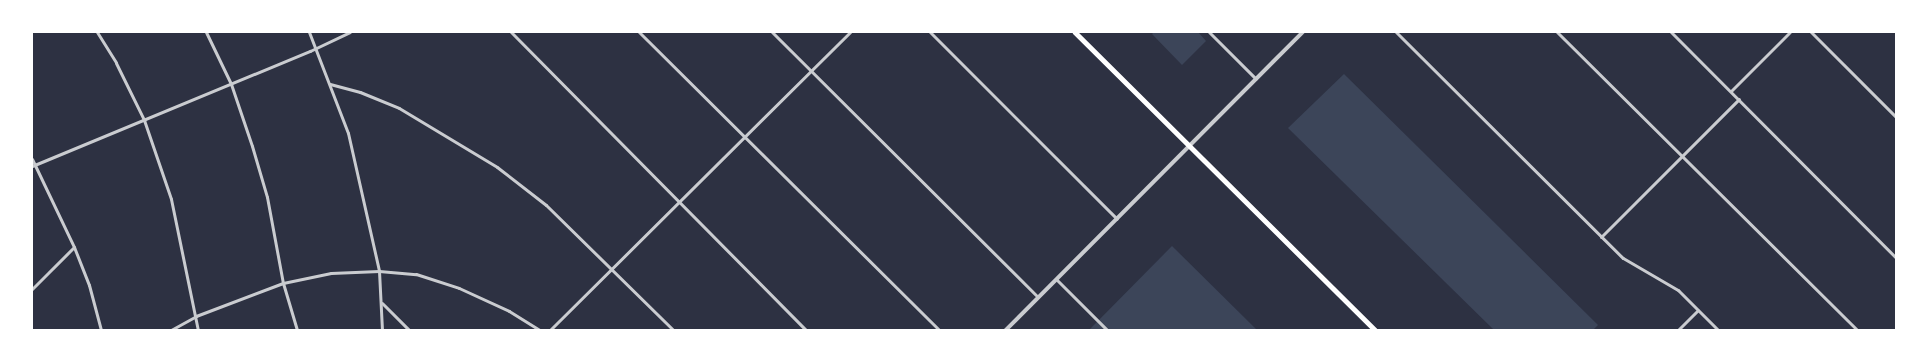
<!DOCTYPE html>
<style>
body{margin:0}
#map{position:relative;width:1928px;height:362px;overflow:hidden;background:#2d3142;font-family:Helvetica,sans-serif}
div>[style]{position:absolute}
.green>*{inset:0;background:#3c4559}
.minor>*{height:3px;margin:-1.5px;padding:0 1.5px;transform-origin:1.5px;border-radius:1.5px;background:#caccd0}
.tertiary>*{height:3.5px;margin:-1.75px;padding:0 1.75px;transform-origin:1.75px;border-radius:1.75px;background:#caccd0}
.primary>*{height:4.5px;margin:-2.25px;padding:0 2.25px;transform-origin:2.25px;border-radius:2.25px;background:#fff}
span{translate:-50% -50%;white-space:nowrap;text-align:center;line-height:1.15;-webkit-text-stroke:3px #fff;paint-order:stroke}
.frame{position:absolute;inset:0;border:33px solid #fff;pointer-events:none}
</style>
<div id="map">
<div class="green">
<i style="clip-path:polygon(1154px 32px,1198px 32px,1206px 41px,1182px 65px,1152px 34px)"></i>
<i style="clip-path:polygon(1344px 74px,1598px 325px,1593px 330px,1494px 330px,1288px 128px)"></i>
<i style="clip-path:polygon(1172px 246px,1257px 330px,1089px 330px)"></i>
</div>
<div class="minor">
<i style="left:97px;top:32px;width:36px;rotate:58deg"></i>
<i style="left:116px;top:63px;width:64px;rotate:63.8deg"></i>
<i style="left:144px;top:120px;width:83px;rotate:71.1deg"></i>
<i style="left:171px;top:199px;width:134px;rotate:78.4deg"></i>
<i style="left:206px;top:32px;width:58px;rotate:64.3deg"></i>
<i style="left:231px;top:84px;width:65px;rotate:71.3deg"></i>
<i style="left:252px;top:146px;width:53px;rotate:73.6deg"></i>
<i style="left:267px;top:197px;width:87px;rotate:79.5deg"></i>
<i style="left:283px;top:283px;width:49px;rotate:73.4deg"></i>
<i style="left:309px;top:32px;width:108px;rotate:68.9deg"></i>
<i style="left:348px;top:133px;width:141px;rotate:77.3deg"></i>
<i style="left:379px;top:271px;width:59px;rotate:87.1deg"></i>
<i style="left:511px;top:32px;width:419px;rotate:45.3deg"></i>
<i style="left:639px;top:32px;width:423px;rotate:44.8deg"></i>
<i style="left:772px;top:32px;width:375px;rotate:44.9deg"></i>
<i style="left:930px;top:32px;width:264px;rotate:45deg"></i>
<i style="left:1209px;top:32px;width:66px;rotate:45deg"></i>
<i style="left:1396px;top:32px;width:320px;rotate:44.9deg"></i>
<i style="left:1623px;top:258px;width:64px;rotate:30.2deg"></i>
<i style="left:1678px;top:290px;width:57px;rotate:45deg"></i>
<i style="left:1557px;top:32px;width:423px;rotate:44.8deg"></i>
<i style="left:1671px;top:32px;width:319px;rotate:45.1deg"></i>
<i style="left:1811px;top:32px;width:120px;rotate:45deg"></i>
<i style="left:330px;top:84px;width:31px;rotate:15deg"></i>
<i style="left:360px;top:92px;width:42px;rotate:22.3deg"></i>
<i style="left:399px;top:108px;width:114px;rotate:31deg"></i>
<i style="left:497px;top:167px;width:62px;rotate:37.8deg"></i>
<i style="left:546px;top:205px;width:178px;rotate:44.5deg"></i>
<i style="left:1731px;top:91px;width:83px;rotate:-45deg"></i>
<i style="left:32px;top:159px;width:98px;rotate:64.5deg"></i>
<i style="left:74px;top:247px;width:41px;rotate:68.5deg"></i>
<i style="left:89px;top:285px;width:47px;rotate:75.1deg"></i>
<i style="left:32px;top:166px;width:301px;rotate:-22.5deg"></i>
<i style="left:310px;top:51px;width:44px;rotate:-25.4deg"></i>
<i style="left:1601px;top:237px;width:195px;rotate:-45deg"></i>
<i style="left:1056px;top:279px;width:72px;rotate:45deg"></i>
<i style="left:32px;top:289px;width:59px;rotate:-45deg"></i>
<i style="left:382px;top:303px;width:38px;rotate:45deg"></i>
<i style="left:171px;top:330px;width:29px;rotate:-29deg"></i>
<i style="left:196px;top:316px;width:93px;rotate:-20.8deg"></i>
<i style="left:283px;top:283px;width:49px;rotate:-11.8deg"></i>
<i style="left:331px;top:273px;width:48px;rotate:-2.4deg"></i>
<i style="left:379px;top:271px;width:37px;rotate:5deg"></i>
<i style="left:416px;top:274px;width:45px;rotate:18deg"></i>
<i style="left:459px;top:288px;width:55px;rotate:24.7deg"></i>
<i style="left:509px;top:311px;width:36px;rotate:32deg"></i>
<i style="left:550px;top:330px;width:423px;rotate:-44.8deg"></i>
<i style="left:1678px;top:330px;width:28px;rotate:-45deg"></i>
</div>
<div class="tertiary">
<i style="left:1006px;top:330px;width:421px;rotate:-45.1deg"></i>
</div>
<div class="primary">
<i style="left:1075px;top:32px;width:423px;rotate:44.8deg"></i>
</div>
<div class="frame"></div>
</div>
